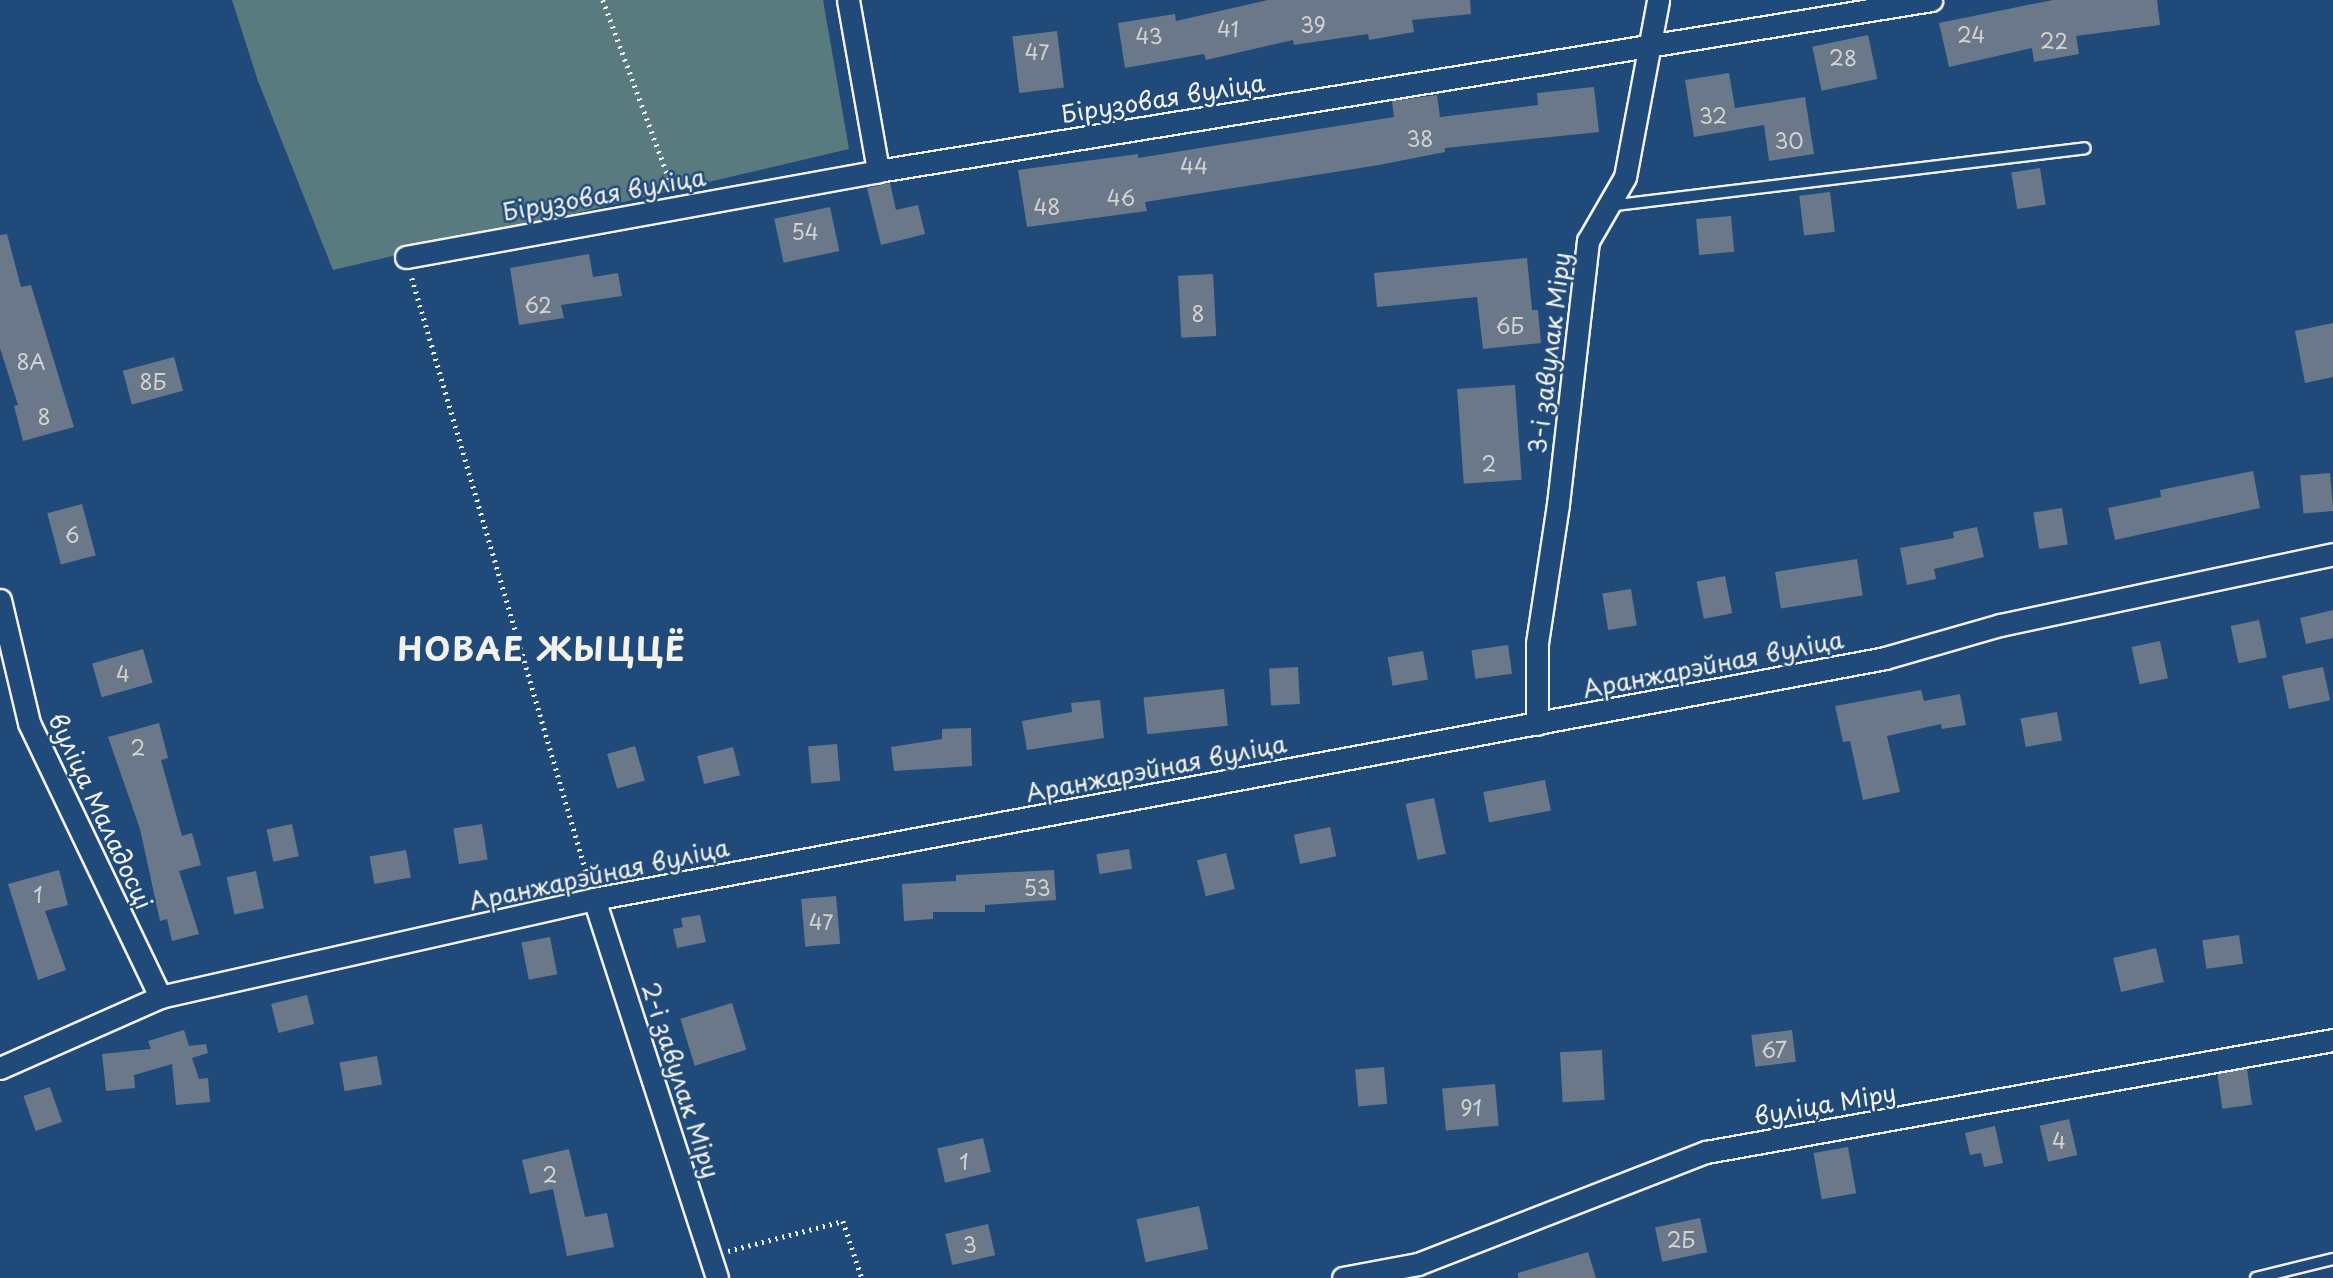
<!DOCTYPE html>
<meta charset="utf-8">
<style>
body{margin:0}
#map{position:relative;width:2333px;height:1278px;overflow:hidden;background:#1f4a7a;font-family:"Playpen Sans",sans-serif}
div>[style]{position:absolute}
.green>*{inset:0;background:#597b80}
.building>*{inset:0;background:#6b788a;transform-origin:0 0}
.path>*{height:4.5px;margin-top:-2.25px;transform-origin:0;background:repeating-linear-gradient(90deg,#f4f1e8 0 2px,transparent 0 7px)}
.roads{filter:drop-shadow(2px 0 #f4f1e8) drop-shadow(-2px 0 #f4f1e8) drop-shadow(0 2px #f4f1e8) drop-shadow(0 -2px #f4f1e8)}
.service>*{height:10px;margin:-5px;padding:0 5px;transform-origin:5px;border-radius:5px;background:#1f4a7a}
.minor>*{height:21px;margin:-10.5px;padding:0 10.5px;transform-origin:10.5px;border-radius:10.5px;background:#1f4a7a}
span{translate:-50% -50%;white-space:nowrap;text-align:center;line-height:1.15;-webkit-text-stroke:5px #1f4a7a;paint-order:stroke}
.number-label{font-size:21px;color:#d2d3d0}
.number-label span{-webkit-text-stroke-width:0}
.street-label{font-size:24px;color:#f4f1e8}
.district-label{font-size:32px;color:#f4f1e8;font-weight:700;letter-spacing:2px}
</style>
<div id="map">
<div class="green">
<i style="clip-path:polygon(232px 0,823px 0,849px 149px,333px 270px,258px 81px)"></i>
</div>
<div class="building">
<i style="clip-path:polygon(1268px 0,1470px 0,1471px 14px,1412px 20px,1414px 32px,1369px 40px,1368px 34px,1294px 45px,1293px 40px,1206px 60px,1204px 54px,1125px 68px,1118px 23px,1175px 14px,1176px 21px)"></i>
<i style="clip-path:polygon(2053px 0,2157px 0,2160px 25px,2076px 36px,2079px 54px,2034px 62px,2032px 48px,1949px 67px,1939px 23px)"></i>
<i style="left:1057px;top:31px;width:57px;height:45px;rotate:83deg"></i>
<i style="left:1868px;top:35px;width:45px;height:57px;rotate:78deg"></i>
<i style="clip-path:polygon(1729px 73px,1735px 108px,1805px 97px,1814px 154px,1769px 161px,1764px 125px,1694px 137px,1685px 80px)"></i>
<i style="clip-path:polygon(1594px 87px,1599px 132px,1445px 148px,1445px 152px,1379px 165px,1145px 202px,1147px 211px,1027px 227px,1018px 170px,1138px 154px,1138px 158px,1394px 117px,1392px 101px,1437px 95px,1440px 117px,1538px 105px,1537px 93px)"></i>
<i style="left:2040px;top:168px;width:37px;height:29px;rotate:81deg"></i>
<i style="clip-path:polygon(890px 183px,896px 210px,918px 205px,925px 234px,881px 245px,867px 188px)"></i>
<i style="left:1830px;top:192px;width:40px;height:31px;rotate:83deg"></i>
<i style="left:830px;top:207px;width:45px;height:57px;rotate:78deg"></i>
<i style="left:1731px;top:216px;width:36px;height:35px;rotate:85deg"></i>
<i style="clip-path:polygon(7px 234px,21px 287px,31px 285px,74px 427px,23px 441px,14px 406px,18px 405px,0 348px,0 235px)"></i>
<i style="clip-path:polygon(589px 254px,593px 277px,618px 273px,622px 296px,561px 305px,564px 318px,519px 325px,510px 268px)"></i>
<i style="clip-path:polygon(1527px 258px,1532px 310px,1538px 310px,1541px 343px,1483px 349px,1477px 297px,1377px 307px,1374px 273px)"></i>
<i style="left:1213px;top:274px;width:62px;height:35px;rotate:87deg"></i>
<i style="clip-path:polygon(2333px 323px,2333px 377px,2305px 383px,2295px 331px)"></i>
<i style="left:174px;top:357px;width:35px;height:53px;rotate:75deg"></i>
<i style="left:1515px;top:385px;width:95px;height:58px;rotate:86deg"></i>
<i style="clip-path:polygon(2253px 471px,2260px 508px,2115px 540px,2108px 508px,2161px 497px,2160px 490px)"></i>
<i style="left:2330px;top:473px;width:38px;height:30px;rotate:85deg"></i>
<i style="left:82px;top:504px;width:53px;height:36px;rotate:75deg"></i>
<i style="left:2062px;top:508px;width:37px;height:29px;rotate:81deg"></i>
<i style="clip-path:polygon(1977px 527px,1984px 557px,1934px 569px,1936px 579px,1907px 585px,1900px 548px,1954px 538px,1953px 532px)"></i>
<i style="left:1857px;top:559px;width:37px;height:83px;rotate:81deg"></i>
<i style="left:1725px;top:576px;width:38px;height:29px;rotate:79deg"></i>
<i style="left:1631px;top:589px;width:37px;height:29px;rotate:81deg"></i>
<i style="clip-path:polygon(2333px 610px,2333px 638px,2306px 644px,2300px 618px)"></i>
<i style="left:2259px;top:620px;width:38px;height:29px;rotate:78deg"></i>
<i style="left:2160px;top:641px;width:38px;height:29px;rotate:78deg"></i>
<i style="left:1508px;top:645px;width:29px;height:37px;rotate:82deg"></i>
<i style="left:143px;top:649px;width:35px;height:53px;rotate:74deg"></i>
<i style="left:1423px;top:651px;width:29px;height:36px;rotate:80deg"></i>
<i style="left:1298px;top:667px;width:37px;height:29px;rotate:87deg"></i>
<i style="left:2323px;top:667px;width:34px;height:42px;rotate:78deg"></i>
<i style="left:1224px;top:689px;width:37px;height:81px;rotate:84deg"></i>
<i style="clip-path:polygon(1921px 690px,1924px 701px,1960px 694px,1966px 725px,1942px 729px,1941px 724px,1887px 736px,1900px 792px,1863px 800px,1850px 741px,1843px 742px,1835px 706px)"></i>
<i style="clip-path:polygon(1100px 700px,1104px 738px,1027px 750px,1022px 721px,1072px 712px,1071px 703px)"></i>
<i style="left:2057px;top:712px;width:29px;height:37px;rotate:80deg"></i>
<i style="clip-path:polygon(159px 723px,168px 758px,161px 760px,182px 836px,192px 833px,201px 865px,179px 871px,199px 934px,172px 941px,167px 919px,160px 921px,140px 829px,108px 737px)"></i>
<i style="clip-path:polygon(971px 728px,972px 766px,894px 771px,891px 747px,942px 739px,942px 729px)"></i>
<i style="left:837px;top:744px;width:37px;height:29px;rotate:85deg"></i>
<i style="left:635px;top:746px;width:36px;height:29px;rotate:74deg"></i>
<i style="left:733px;top:747px;width:29px;height:37px;rotate:76deg"></i>
<i style="left:1545px;top:780px;width:31px;height:63px;rotate:79deg"></i>
<i style="left:1434px;top:798px;width:57px;height:29px;rotate:78deg"></i>
<i style="left:292px;top:824px;width:33px;height:26px;rotate:78deg"></i>
<i style="left:482px;top:824px;width:36px;height:29px;rotate:81deg"></i>
<i style="left:1330px;top:827px;width:30px;height:37px;rotate:78deg"></i>
<i style="left:1129px;top:849px;width:20px;height:33px;rotate:81deg"></i>
<i style="left:406px;top:850px;width:28px;height:37px;rotate:80deg"></i>
<i style="left:1226px;top:853px;width:37px;height:30px;rotate:76deg"></i>
<i style="clip-path:polygon(59px 870px,68px 905px,45px 911px,66px 970px,38px 980px,8px 884px)"></i>
<i style="clip-path:polygon(1054px 870px,1056px 900px,985px 905px,985px 912px,933px 912px,933px 919px,904px 921px,902px 884px,956px 881px,956px 875px)"></i>
<i style="left:256px;top:871px;width:38px;height:30px;rotate:78deg"></i>
<i style="left:836px;top:896px;width:48px;height:35px;rotate:85deg"></i>
<i style="clip-path:polygon(700px 915px,706px 942px,677px 948px,673px 929px,683px 927px,681px 918px)"></i>
<i style="left:2239px;top:935px;width:29px;height:37px;rotate:82deg"></i>
<i style="left:550px;top:937px;width:38px;height:29px;rotate:79deg"></i>
<i style="left:2156px;top:948px;width:35px;height:44px;rotate:77deg"></i>
<i style="left:307px;top:995px;width:30px;height:37px;rotate:76deg"></i>
<i style="left:732px;top:1003px;width:49px;height:54px;rotate:73deg"></i>
<i style="clip-path:polygon(184px 1030px,189px 1046px,206px 1044px,208px 1053px,192px 1058px,199px 1079px,208px 1078px,210px 1102px,176px 1105px,172px 1064px,134px 1075px,135px 1088px,106px 1091px,102px 1054px,151px 1049px,148px 1041px)"></i>
<i style="left:1792px;top:1030px;width:32px;height:41px;rotate:83deg"></i>
<i style="left:1602px;top:1050px;width:50px;height:42px;rotate:87deg"></i>
<i style="left:377px;top:1056px;width:29px;height:38px;rotate:80deg"></i>
<i style="left:1384px;top:1067px;width:37px;height:29px;rotate:85deg"></i>
<i style="left:2247px;top:1069px;width:36px;height:30px;rotate:82deg"></i>
<i style="left:1495px;top:1084px;width:42px;height:53px;rotate:85deg"></i>
<i style="left:50px;top:1087px;width:37px;height:28px;rotate:71deg"></i>
<i style="left:2069px;top:1119px;width:37px;height:30px;rotate:77deg"></i>
<i style="clip-path:polygon(1995px 1126px,2003px 1163px,1984px 1167px,1981px 1153px,1970px 1155px,1965px 1133px)"></i>
<i style="left:983px;top:1138px;width:35px;height:47px;rotate:77deg"></i>
<i style="left:1848px;top:1147px;width:47px;height:35px;rotate:80deg"></i>
<i style="clip-path:polygon(569px 1149px,585px 1217px,607px 1213px,614px 1247px,567px 1256px,553px 1189px,530px 1194px,522px 1160px)"></i>
<i style="left:1199px;top:1206px;width:44px;height:64px;rotate:78deg"></i>
<i style="left:1700px;top:1218px;width:35px;height:46px;rotate:78deg"></i>
<i style="left:988px;top:1224px;width:32px;height:44px;rotate:77deg"></i>
<i style="clip-path:polygon(1588px 1252px,1596px 1278px,1518px 1278px,1518px 1273px)"></i>
</div>
<div class="path">
<i style="left:603px;top:0;width:199px;rotate:69.7deg"></i>
<i style="left:412px;top:278px;width:625px;rotate:73.65deg"></i>
<i style="left:728px;top:1251px;width:119px;rotate:-14.6deg"></i>
<i style="left:843px;top:1221px;width:60px;rotate:71.6deg"></i>
</div>
<div class="roads">
<div class="service">
<i style="left:1608px;top:206px;width:480px;rotate:-6.9deg"></i>
<i style="left:2256px;top:1278px;width:79px;rotate:-13.9deg"></i>
</div>
<div class="minor">
<i style="left:848px;top:0;width:174px;rotate:80deg"></i>
<i style="left:406px;top:257px;width:480px;rotate:-10.3deg"></i>
<i style="left:878px;top:171px;width:1067px;rotate:-9.22deg"></i>
<i style="left:0;top:600px;width:126px;rotate:76.7deg"></i>
<i style="left:29px;top:723px;width:304px;rotate:64.4deg"></i>
<i style="left:1537px;top:724px;width:81px;rotate:-90deg"></i>
<i style="left:1537px;top:643px;width:141px;rotate:-81.4deg"></i>
<i style="left:1558px;top:504px;width:265px;rotate:-83.5deg"></i>
<i style="left:1588px;top:241px;width:74px;rotate:-60deg"></i>
<i style="left:1625px;top:177px;width:180px;rotate:-79.4deg"></i>
<i style="left:594px;top:899px;width:398px;rotate:72deg"></i>
<i style="left:0;top:1068px;width:175px;rotate:-23.9deg"></i>
<i style="left:160px;top:997px;width:445px;rotate:-12.7deg"></i>
<i style="left:594px;top:899px;width:1313px;rotate:-10.57deg"></i>
<i style="left:1885px;top:658px;width:120px;rotate:-16deg"></i>
<i style="left:2000px;top:625px;width:340px;rotate:-12deg"></i>
<i style="left:1343px;top:1278px;width:76px;rotate:-10.6deg"></i>
<i style="left:1418px;top:1264px;width:309px;rotate:-21.3deg"></i>
<i style="left:1706px;top:1152px;width:637px;rotate:-10.13deg"></i>
</div>
</div>
<div class="number-label">
<span style="left:1313px;top:24px">39</span>
<span style="left:1228px;top:28px">41</span>
<span style="left:1971px;top:34px">24</span>
<span style="left:1149px;top:35px">43</span>
<span style="left:2054px;top:40px">22</span>
<span style="left:1037px;top:51px">47</span>
<span style="left:1843px;top:57px">28</span>
<span style="left:1713px;top:115px">32</span>
<span style="left:1420px;top:138px">38</span>
<span style="left:1789px;top:140px">30</span>
<span style="left:1194px;top:165px">44</span>
<span style="left:1121px;top:197px">46</span>
<span style="left:1047px;top:206px">48</span>
<span style="left:805px;top:231px">54</span>
<span style="left:538px;top:304px">62</span>
<span style="left:1198px;top:313px">8</span>
<span style="left:1510px;top:325px">6Б</span>
<span style="left:31px;top:361px">8А</span>
<span style="left:153px;top:381px">8Б</span>
<span style="left:44px;top:416px">8</span>
<span style="left:1489px;top:463px">2</span>
<span style="left:72px;top:534px">6</span>
<span style="left:123px;top:673px">4</span>
<span style="left:138px;top:747px">2</span>
<span style="left:1037px;top:887px">53</span>
<span style="left:38px;top:894px">1</span>
<span style="left:821px;top:921px">47</span>
<span style="left:1774px;top:1049px">67</span>
<span style="left:1471px;top:1107px">91</span>
<span style="left:2059px;top:1140px">4</span>
<span style="left:964px;top:1161px">1</span>
<span style="left:550px;top:1174px">2</span>
<span style="left:1681px;top:1239px">2Б</span>
<span style="left:970px;top:1244px">3</span>
</div>
<div class="street-label">
<span style="left:1163px;top:98px;rotate:-9deg">Бірузовая вуліца</span>
<span style="left:604px;top:194px;rotate:-10deg">Бірузовая вуліца</span>
<span style="left:1549px;top:353px;rotate:-83deg">3-і завулак Міру</span>
<span style="left:1713px;top:664px;rotate:-11deg">Аранжарэйная вуліца</span>
<span style="left:1156px;top:768px;rotate:-11deg">Аранжарэйная вуліца</span>
<span style="left:101px;top:811px;rotate:65deg">вуліца Маладосці</span>
<span style="left:599px;top:874px;rotate:-12deg">Аранжарэйная вуліца</span>
<span style="left:681px;top:1080px;rotate:72deg">2-і завулак Міру</span>
<span style="left:1825px;top:1104px;rotate:-10deg">вуліца Міру</span>
</div>
<div class="district-label">
<span style="left:542px;top:648px">НОВАЕ ЖЫЦЦЁ</span>
</div>
</div>
